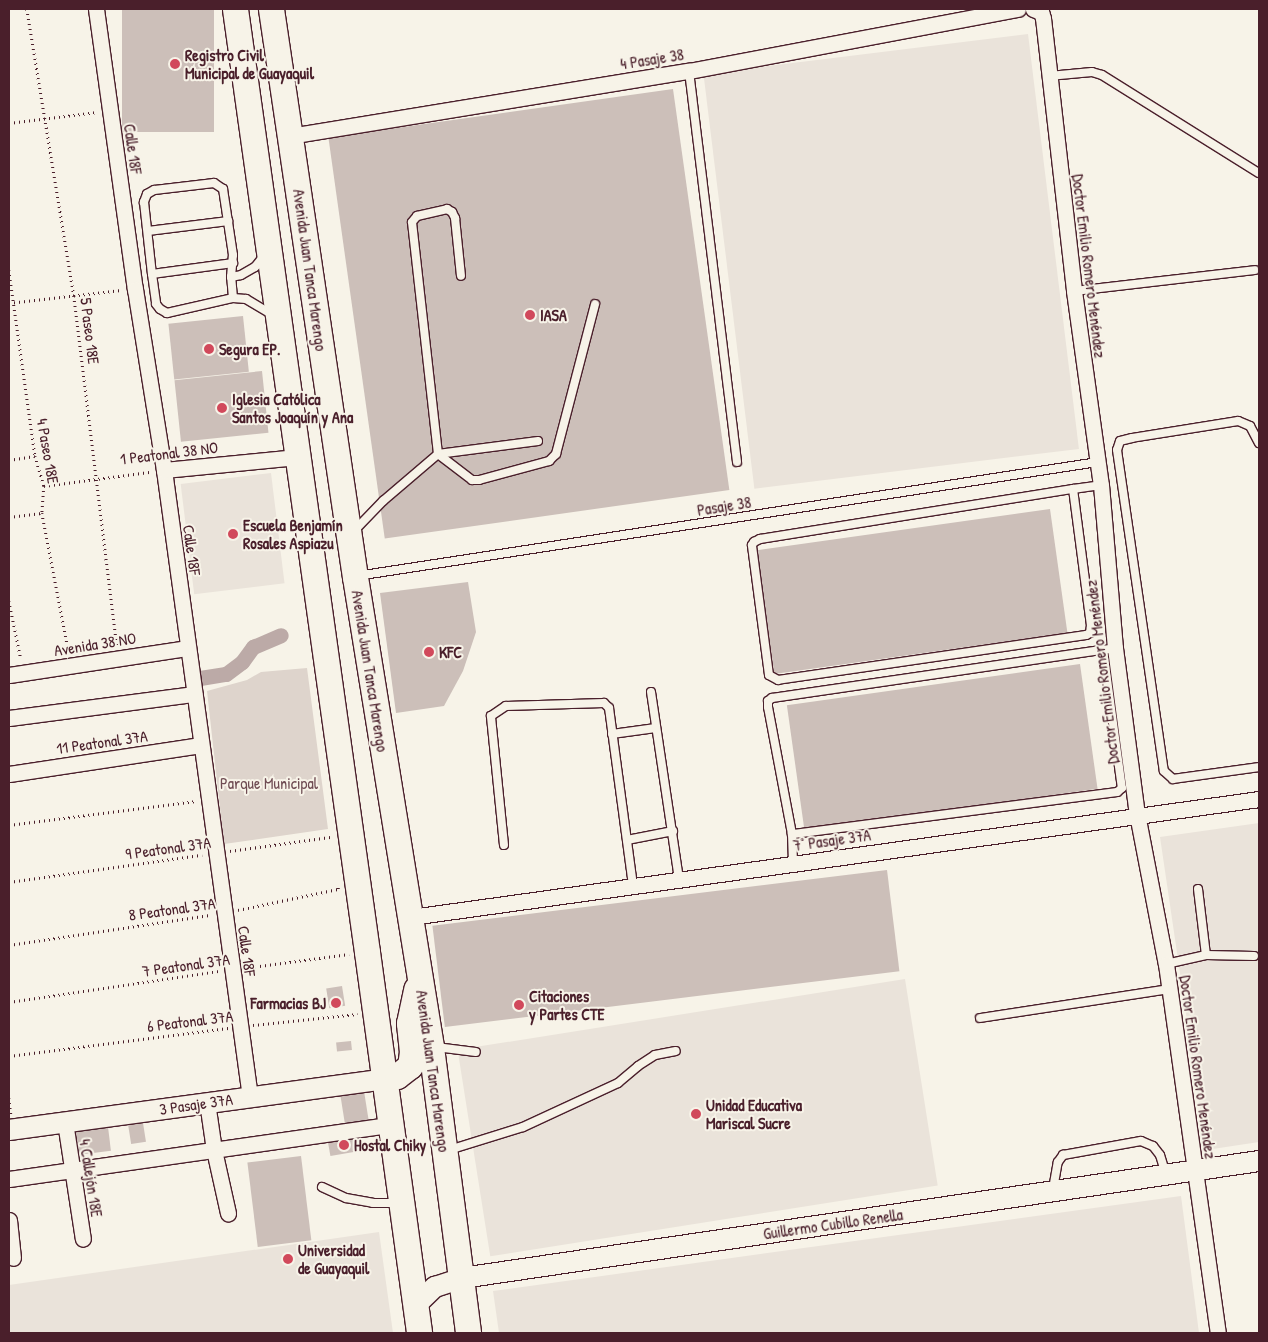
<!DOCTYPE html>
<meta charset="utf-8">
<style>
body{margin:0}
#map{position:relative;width:1268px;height:1342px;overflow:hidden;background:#f7f3e8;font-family:"Patrick Hand",sans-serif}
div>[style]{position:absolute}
.built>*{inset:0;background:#eae3da;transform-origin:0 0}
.green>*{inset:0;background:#ded4cc}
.canal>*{height:15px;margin:-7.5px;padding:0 7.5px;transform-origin:7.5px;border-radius:7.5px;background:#bcaaa7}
.building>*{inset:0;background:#ccbfb9;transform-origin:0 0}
.path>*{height:2.5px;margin-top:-1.25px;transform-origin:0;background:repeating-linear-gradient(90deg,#4a1f2b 0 1px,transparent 0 5px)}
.roads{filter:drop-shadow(1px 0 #4a1f2b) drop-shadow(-1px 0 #4a1f2b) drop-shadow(0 1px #4a1f2b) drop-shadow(0 -1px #4a1f2b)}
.service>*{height:8px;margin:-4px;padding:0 4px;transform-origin:4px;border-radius:4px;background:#f7f3e8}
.minor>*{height:15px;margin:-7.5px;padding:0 7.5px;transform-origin:7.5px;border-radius:7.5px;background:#f7f3e8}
.tertiary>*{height:20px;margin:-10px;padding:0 10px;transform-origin:10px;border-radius:10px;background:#f7f3e8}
.primary>*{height:25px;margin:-12.5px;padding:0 12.5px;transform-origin:12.5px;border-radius:12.5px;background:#f7f3e8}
.dots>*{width:14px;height:14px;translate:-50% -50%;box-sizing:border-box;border:2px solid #f7f3e8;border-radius:50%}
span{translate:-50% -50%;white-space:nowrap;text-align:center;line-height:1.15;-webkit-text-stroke:4px #f7f3e8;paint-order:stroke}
.poi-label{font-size:16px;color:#4a1f2b;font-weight:700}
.left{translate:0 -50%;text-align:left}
.right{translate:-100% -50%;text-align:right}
.street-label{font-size:16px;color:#4a1f2b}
.park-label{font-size:16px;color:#6f4c53}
.frame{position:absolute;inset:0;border:10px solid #4a1f2b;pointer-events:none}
</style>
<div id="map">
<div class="built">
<i style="left:1028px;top:34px;width:418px;height:327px;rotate:83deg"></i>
<i style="left:271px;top:473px;width:111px;height:91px;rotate:83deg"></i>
<i style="clip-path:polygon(1259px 823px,1259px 1142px,1206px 1150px,1160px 837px)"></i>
<i style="left:905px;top:979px;width:209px;height:453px;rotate:81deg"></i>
<i style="clip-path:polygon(1181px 1196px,1199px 1333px,499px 1333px,493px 1291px)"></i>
<i style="clip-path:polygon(379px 1232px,393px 1333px,9px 1333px,9px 1285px)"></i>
</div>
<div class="green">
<i style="clip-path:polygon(307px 668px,328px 829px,224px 844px,207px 691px,247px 680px,261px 672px)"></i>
</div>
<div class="canal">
<i style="left:200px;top:678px;width:26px;rotate:-9deg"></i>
<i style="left:226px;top:674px;width:20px;rotate:-37deg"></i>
<i style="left:242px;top:662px;width:19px;rotate:-54deg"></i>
<i style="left:253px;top:647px;width:30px;rotate:-23deg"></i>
</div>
<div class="building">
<i style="left:122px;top:9px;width:92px;height:123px"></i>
<i style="left:673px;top:89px;width:405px;height:348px;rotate:82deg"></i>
<i style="left:243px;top:316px;width:56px;height:75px;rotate:84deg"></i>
<i style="left:262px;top:371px;width:62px;height:88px;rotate:84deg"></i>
<i style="left:1050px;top:509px;width:125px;height:296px;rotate:82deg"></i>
<i style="clip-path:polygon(468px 582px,476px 632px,463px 671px,444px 706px,396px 713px,380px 593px)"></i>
<i style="left:1080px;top:664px;width:126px;height:296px;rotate:82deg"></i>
<i style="left:887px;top:870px;width:102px;height:458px;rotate:83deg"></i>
<i style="left:342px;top:986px;width:20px;height:16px;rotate:81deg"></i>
<i style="left:351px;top:1041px;width:9px;height:15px;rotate:84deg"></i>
<i style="left:364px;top:1091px;width:31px;height:24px;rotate:81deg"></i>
<i style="left:143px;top:1123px;width:19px;height:15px;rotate:81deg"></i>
<i style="left:108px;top:1127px;width:24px;height:36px;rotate:83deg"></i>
<i style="left:358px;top:1134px;width:17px;height:31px;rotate:80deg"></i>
<i style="left:301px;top:1156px;width:85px;height:54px;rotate:83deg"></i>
</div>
<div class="path">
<i style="left:27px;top:9px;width:291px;rotate:80.7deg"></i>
<i style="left:74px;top:296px;width:353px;rotate:83deg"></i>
<i style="left:9px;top:123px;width:89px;rotate:-7.1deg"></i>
<i style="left:9px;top:270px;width:188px;rotate:82deg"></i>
<i style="left:35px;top:456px;width:31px;rotate:73deg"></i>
<i style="left:44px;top:486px;width:27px;rotate:94deg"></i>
<i style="left:42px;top:513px;width:143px;rotate:79.1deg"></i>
<i style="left:9px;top:303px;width:113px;rotate:-6.6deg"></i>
<i style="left:9px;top:460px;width:26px;rotate:-9deg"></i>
<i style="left:44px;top:486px;width:106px;rotate:-7.6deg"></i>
<i style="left:9px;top:517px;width:33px;rotate:-7deg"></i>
<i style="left:9px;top:601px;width:59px;rotate:78.3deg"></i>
<i style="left:9px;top:825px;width:189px;rotate:-7.3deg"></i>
<i style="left:230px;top:851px;width:101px;rotate:-8deg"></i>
<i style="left:9px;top:882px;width:195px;rotate:-8deg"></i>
<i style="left:238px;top:910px;width:102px;rotate:-11.9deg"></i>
<i style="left:338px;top:889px;width:2px;rotate:-90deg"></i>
<i style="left:9px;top:945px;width:203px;rotate:-8.5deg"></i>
<i style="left:245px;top:968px;width:105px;rotate:-7.7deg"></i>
<i style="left:9px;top:1002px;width:213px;rotate:-8.4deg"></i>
<i style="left:253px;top:1025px;width:105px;rotate:-6deg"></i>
<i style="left:9px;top:1056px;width:221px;rotate:-7.3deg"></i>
<i style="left:9px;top:1098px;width:16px;rotate:83deg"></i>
</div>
<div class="roads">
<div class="service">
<i style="left:689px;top:71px;width:394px;rotate:83deg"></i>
<i style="left:1049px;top:76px;width:43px;rotate:-5.3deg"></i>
<i style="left:1092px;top:72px;width:10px;rotate:17deg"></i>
<i style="left:1102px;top:75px;width:185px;rotate:32deg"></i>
<i style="left:148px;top:231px;width:81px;rotate:-7.1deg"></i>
<i style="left:152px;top:274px;width:82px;rotate:-7.7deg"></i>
<i style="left:231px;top:277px;width:10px;rotate:-11deg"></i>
<i style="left:241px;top:275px;width:16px;rotate:-30deg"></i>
<i style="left:255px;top:267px;width:14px;rotate:-51deg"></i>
<i style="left:1074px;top:291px;width:182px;rotate:-6.6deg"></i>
<i style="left:233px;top:298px;width:21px;rotate:-95deg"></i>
<i style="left:231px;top:277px;width:22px;rotate:-85deg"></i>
<i style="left:233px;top:255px;width:67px;rotate:-98.6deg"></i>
<i style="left:223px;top:189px;width:11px;rotate:-146deg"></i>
<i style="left:214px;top:183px;width:60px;rotate:173.3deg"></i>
<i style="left:154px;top:190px;width:8px;rotate:150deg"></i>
<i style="left:147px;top:194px;width:9px;rotate:111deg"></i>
<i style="left:144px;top:202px;width:72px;rotate:83.7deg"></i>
<i style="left:152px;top:274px;width:30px;rotate:82deg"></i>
<i style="left:156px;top:304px;width:6px;rotate:51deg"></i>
<i style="left:160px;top:309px;width:8px;rotate:30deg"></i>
<i style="left:167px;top:313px;width:68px;rotate:-12.8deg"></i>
<i style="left:233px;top:298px;width:13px;rotate:4deg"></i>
<i style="left:246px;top:299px;width:29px;rotate:31deg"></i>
<i style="left:538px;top:441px;width:101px;rotate:172.6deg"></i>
<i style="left:438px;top:454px;width:43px;rotate:37.4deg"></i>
<i style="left:472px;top:480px;width:7px"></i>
<i style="left:479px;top:480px;width:73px;rotate:-15.2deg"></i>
<i style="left:549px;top:461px;width:10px;rotate:-45deg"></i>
<i style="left:556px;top:454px;width:155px;rotate:-75.4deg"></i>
<i style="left:1259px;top:443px;width:19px;rotate:-118deg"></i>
<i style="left:1250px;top:426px;width:13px;rotate:-157deg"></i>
<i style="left:1238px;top:421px;width:107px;rotate:170.9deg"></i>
<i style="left:1132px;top:438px;width:12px;rotate:166deg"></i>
<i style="left:1120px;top:441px;width:9px;rotate:108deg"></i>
<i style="left:1117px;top:450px;width:324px;rotate:81.7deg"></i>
<i style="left:1164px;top:771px;width:12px;rotate:42deg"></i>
<i style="left:1173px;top:779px;width:87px;rotate:-7.9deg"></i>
<i style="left:1073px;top:489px;width:137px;rotate:82.5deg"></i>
<i style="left:1091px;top:625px;width:8px;rotate:97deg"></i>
<i style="left:1090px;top:633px;width:4px;rotate:153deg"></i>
<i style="left:1086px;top:635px;width:311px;rotate:171.7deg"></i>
<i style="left:778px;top:680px;width:10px;rotate:-151deg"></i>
<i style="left:769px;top:675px;width:131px;rotate:-97.5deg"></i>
<i style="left:752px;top:545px;width:4px;rotate:-56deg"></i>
<i style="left:754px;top:542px;width:7px;rotate:-27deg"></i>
<i style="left:760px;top:539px;width:317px;rotate:-9.1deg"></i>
<i style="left:1073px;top:489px;width:28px;rotate:-8deg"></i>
<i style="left:354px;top:531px;width:42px;rotate:-46deg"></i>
<i style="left:383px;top:501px;width:72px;rotate:-40.5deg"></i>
<i style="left:438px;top:454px;width:233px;rotate:-96.4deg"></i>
<i style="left:412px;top:222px;width:8px;rotate:-50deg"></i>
<i style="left:417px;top:216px;width:31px;rotate:-13deg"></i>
<i style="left:447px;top:209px;width:6px;rotate:31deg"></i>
<i style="left:452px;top:212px;width:7px;rotate:63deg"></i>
<i style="left:455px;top:218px;width:58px;rotate:84.1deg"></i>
<i style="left:357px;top:576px;width:750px;rotate:-8.75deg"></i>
<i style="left:1103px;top:650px;width:139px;rotate:82.2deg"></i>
<i style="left:1122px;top:788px;width:6px;rotate:141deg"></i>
<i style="left:1117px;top:792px;width:328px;rotate:172.6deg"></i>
<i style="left:792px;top:834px;width:129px;rotate:-100.7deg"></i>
<i style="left:768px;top:707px;width:6px;rotate:-90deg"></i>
<i style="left:768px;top:701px;width:5px;rotate:-37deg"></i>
<i style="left:772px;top:698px;width:334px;rotate:-8.3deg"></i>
<i style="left:1103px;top:650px;width:12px;rotate:-9deg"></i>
<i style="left:651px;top:692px;width:189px;rotate:81.5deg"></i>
<i style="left:612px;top:734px;width:44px;rotate:-7.8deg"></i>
<i style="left:792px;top:834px;width:29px;rotate:88deg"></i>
<i style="left:627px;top:840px;width:47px;rotate:-11.1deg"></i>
<i style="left:504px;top:845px;width:130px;rotate:-95.8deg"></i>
<i style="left:491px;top:716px;width:18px;rotate:-34deg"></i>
<i style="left:506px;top:706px;width:98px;rotate:-1.8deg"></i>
<i style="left:604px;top:703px;width:7px;rotate:45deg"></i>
<i style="left:609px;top:708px;width:179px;rotate:82.3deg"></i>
<i style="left:1198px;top:889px;width:66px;rotate:83.1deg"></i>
<i style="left:1166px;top:964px;width:41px;rotate:-12.7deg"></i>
<i style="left:1206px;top:955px;width:48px;rotate:1.2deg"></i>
<i style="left:980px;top:1018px;width:191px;rotate:-8.7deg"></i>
<i style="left:436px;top:1047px;width:40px;rotate:7.1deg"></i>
<i style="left:449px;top:1150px;width:77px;rotate:-17.3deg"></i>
<i style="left:523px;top:1127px;width:105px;rotate:-24.9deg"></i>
<i style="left:618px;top:1083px;width:26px;rotate:-40deg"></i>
<i style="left:638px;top:1066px;width:20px;rotate:-33deg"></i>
<i style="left:655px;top:1055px;width:21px;rotate:-11deg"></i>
<i style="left:322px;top:1187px;width:26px;rotate:25deg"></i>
<i style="left:346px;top:1198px;width:27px;rotate:10deg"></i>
<i style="left:373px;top:1203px;width:24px"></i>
<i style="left:1053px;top:1189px;width:27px;rotate:-80deg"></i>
<i style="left:1058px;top:1162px;width:9px;rotate:-54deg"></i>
<i style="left:1063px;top:1155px;width:79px;rotate:-10.2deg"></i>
<i style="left:1141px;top:1141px;width:13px;rotate:23deg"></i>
<i style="left:1153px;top:1146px;width:11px;rotate:52deg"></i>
<i style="left:1160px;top:1155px;width:21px;rotate:73deg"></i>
</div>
<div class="minor">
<i style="left:96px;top:9px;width:283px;rotate:82.1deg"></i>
<i style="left:135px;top:289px;width:183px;rotate:80.9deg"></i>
<i style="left:164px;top:470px;width:633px;rotate:82.19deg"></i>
<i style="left:1033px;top:9px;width:9px;rotate:21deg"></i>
<i style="left:1041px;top:12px;width:6px;rotate:72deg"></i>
<i style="left:1043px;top:18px;width:275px;rotate:83.5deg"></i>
<i style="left:1074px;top:291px;width:196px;rotate:82.1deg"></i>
<i style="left:1101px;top:485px;width:164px;rotate:85.1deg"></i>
<i style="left:1115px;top:648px;width:167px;rotate:82.5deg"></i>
<i style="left:1137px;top:814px;width:153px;rotate:79.1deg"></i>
<i style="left:1166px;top:964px;width:373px;rotate:82deg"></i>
<i style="left:290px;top:136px;width:404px;rotate:-9.3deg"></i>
<i style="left:689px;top:71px;width:335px;rotate:-10.7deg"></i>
<i style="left:164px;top:470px;width:134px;rotate:-5.6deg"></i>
<i style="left:9px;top:675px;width:181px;rotate:-8.6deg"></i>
<i style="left:9px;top:718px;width:187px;rotate:-7.4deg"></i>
<i style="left:9px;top:774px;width:194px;rotate:-8.6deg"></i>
<i style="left:411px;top:917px;width:856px;rotate:-7.92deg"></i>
<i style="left:207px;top:1102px;width:49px;rotate:81.7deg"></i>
<i style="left:214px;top:1150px;width:65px;rotate:77.5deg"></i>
<i style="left:65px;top:1122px;width:118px;rotate:81.3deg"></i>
<i style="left:9px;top:1179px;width:385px;rotate:-8.1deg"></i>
<i style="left:9px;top:1220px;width:38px;rotate:84deg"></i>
</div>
<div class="tertiary">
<i style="left:9px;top:1130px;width:378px;rotate:-7.7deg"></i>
<i style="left:415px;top:1306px;width:28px;rotate:-44deg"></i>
<i style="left:435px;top:1287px;width:28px;rotate:-18deg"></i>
<i style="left:462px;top:1278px;width:806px;rotate:-8.35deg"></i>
</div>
<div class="primary">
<i style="left:235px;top:9px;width:952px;rotate:82.03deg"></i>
<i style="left:367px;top:952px;width:385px;rotate:82.2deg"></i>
<i style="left:271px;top:9px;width:574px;rotate:81.59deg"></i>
<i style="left:355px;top:577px;width:476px;rotate:80.8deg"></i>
<i style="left:431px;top:1047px;width:288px;rotate:82.6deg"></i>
<i style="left:384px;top:1079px;width:13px;rotate:-13deg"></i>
<i style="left:397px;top:1076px;width:16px;rotate:-38deg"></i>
<i style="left:410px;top:1066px;width:14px;rotate:-82deg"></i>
<i style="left:412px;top:1052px;width:29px;rotate:-96deg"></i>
<i style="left:409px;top:1023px;width:35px;rotate:-78deg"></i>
</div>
</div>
<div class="dots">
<i style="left:175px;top:64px;background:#d1495b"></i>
<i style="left:530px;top:315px;background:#d1495b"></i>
<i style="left:209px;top:349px;background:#d1495b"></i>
<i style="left:222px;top:408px;background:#d1495b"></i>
<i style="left:233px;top:534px;background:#d1495b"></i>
<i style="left:429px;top:652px;background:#d1495b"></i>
<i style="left:336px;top:1003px;background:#d1495b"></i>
<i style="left:519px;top:1005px;background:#d1495b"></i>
<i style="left:696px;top:1114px;background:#d1495b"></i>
<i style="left:344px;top:1145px;background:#d1495b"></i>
<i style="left:288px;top:1259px;background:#d1495b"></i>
</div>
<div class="poi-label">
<span class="left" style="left:185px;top:64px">Registro Civil<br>Municipal de Guayaquil</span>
<span class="left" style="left:540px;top:315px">IASA</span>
<span class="left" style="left:219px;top:349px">Segura EP.</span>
<span class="left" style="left:232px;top:408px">Iglesia Católica<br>Santos Joaquín y Ana</span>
<span class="left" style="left:243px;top:534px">Escuela Benjamín<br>Rosales Aspiazu</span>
<span class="left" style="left:439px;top:652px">KFC</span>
<span class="left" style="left:529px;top:1005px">Citaciones<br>y Partes CTE</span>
<span class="right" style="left:326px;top:1003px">Farmacias BJ</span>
<span class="left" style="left:706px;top:1114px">Unidad Educativa<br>Mariscal Sucre</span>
<span class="left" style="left:354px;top:1145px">Hostal Chiky</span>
<span class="left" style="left:298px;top:1259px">Universidad<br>de Guayaquil</span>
</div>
<div class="street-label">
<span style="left:652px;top:59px;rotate:-9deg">4 Pasaje 38</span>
<span style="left:133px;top:149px;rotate:82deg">Calle 18F</span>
<span style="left:1089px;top:266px;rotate:83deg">Doctor Emilio Romero Menéndez</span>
<span style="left:310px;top:270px;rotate:82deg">Avenida Juan Tanca Marengo</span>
<span style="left:90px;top:331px;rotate:83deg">5 Paseo 18E</span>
<span style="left:48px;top:451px;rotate:80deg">4 Paseo 18E</span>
<span style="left:169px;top:453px;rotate:-7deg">1 Peatonal 38 NO</span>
<span style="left:724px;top:506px;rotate:-9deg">Pasaje 38</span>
<span style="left:192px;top:550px;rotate:82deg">Calle 18F</span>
<span style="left:95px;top:644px;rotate:-9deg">Avenida 38 NO</span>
<span style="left:370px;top:671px;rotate:81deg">Avenida Juan Tanca Marengo</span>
<span style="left:1102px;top:672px;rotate:-97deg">Doctor Emilio Romero Menéndez</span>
<span style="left:102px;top:742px;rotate:-8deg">11 Peatonal 37A</span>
<span style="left:832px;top:840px;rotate:-8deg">7° Pasaje 37A</span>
<span style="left:168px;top:848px;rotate:-8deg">9 Peatonal 37A</span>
<span style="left:172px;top:909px;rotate:-8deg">8 Peatonal 37A</span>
<span style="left:247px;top:951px;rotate:82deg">Calle 18F</span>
<span style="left:186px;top:965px;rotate:-8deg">7 Peatonal 37A</span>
<span style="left:190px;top:1021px;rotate:-7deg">6 Peatonal 37A</span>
<span style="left:1198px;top:1067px;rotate:82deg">Doctor Emilio Romero Menéndez</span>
<span style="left:433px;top:1071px;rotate:82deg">Avenida Juan Tanca Marengo</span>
<span style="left:196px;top:1104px;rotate:-8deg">3 Pasaje 37A</span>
<span style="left:91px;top:1178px;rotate:81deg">4 Callejón 18E</span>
<span style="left:833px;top:1224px;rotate:-8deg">Guillermo Cubillo Renella</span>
</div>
<div class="park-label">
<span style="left:269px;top:783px">Parque Municipal</span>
</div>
<div class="frame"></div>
</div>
